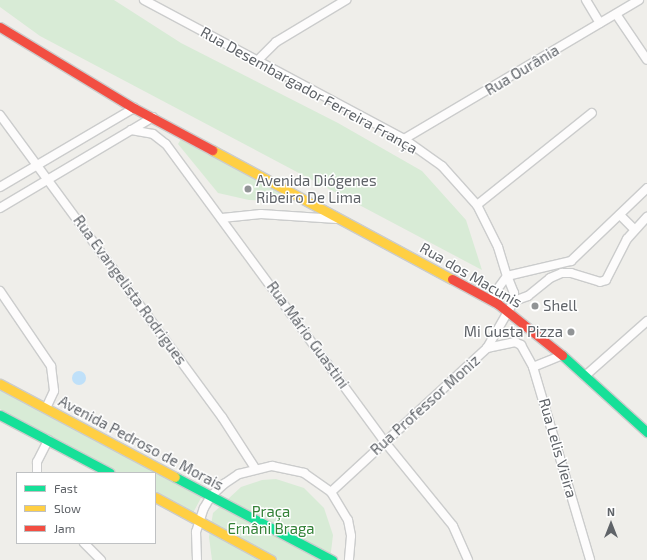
<!DOCTYPE html>
<meta charset="utf-8">
<style>
body{margin:0}
#map{position:relative;width:647px;height:560px;overflow:hidden;background:#efeeea;font-family:"Exo 2",sans-serif}
div>[style]{position:absolute}
.green>*{inset:0;background:#d8ebd6}
.water>*{inset:0;background:#bfe0f9}
.round{border-radius:50%}
.roads{filter:drop-shadow(1px 0 #cbcccc) drop-shadow(-1px 0 #cbcccc) drop-shadow(0 1px #cbcccc) drop-shadow(0 -1px #cbcccc)}
.street>*{height:8px;margin:-4px;padding:0 4px;transform-origin:4px;border-radius:4px;background:#fdfcfc}
.fast>*{height:9px;margin:-4.5px;padding:0 4.5px;transform-origin:4.5px;border-radius:4.5px;background:#16e098}
.slow>*{height:9px;margin:-4.5px;padding:0 4.5px;transform-origin:4.5px;border-radius:4.5px;background:#ffcf43}
.jam>*{height:9px;margin:-4.5px;padding:0 4.5px;transform-origin:4.5px;border-radius:4.5px;background:#f24e42}
.dots>*{width:11px;height:11px;translate:-50% -50%;box-sizing:border-box;border:2px solid #fff;border-radius:50%}
span{translate:-50% -50%;white-space:nowrap;text-align:center;line-height:1.15;-webkit-text-stroke:3px #fff;paint-order:stroke}
.street-label{font-size:15px;color:#5f6368}
.poi-label{font-size:15px;color:#5f6368}
.left{translate:0 -50%;text-align:left}
.right{translate:-100% -50%;text-align:right}
.park-label{font-size:15px;color:#348238}
.legend{position:absolute;left:16px;top:472px;width:140px;height:72px;box-sizing:border-box;background:#fff;border:1px solid #bfc1c3;margin:0;padding:5px 7px;list-style:none;font-size:12px;color:#5f6368}
.legend li{display:flex;align-items:center;gap:8px;height:20px}
.legend b{width:20px;border:1px solid #bfc1c3}
.north{position:absolute;left:591px;top:504px;width:40px;height:40px;-webkit-text-stroke:3px #fff;paint-order:stroke;rotate:0deg;font-size:11px;font-weight:700;line-height:16px;text-align:center;color:#5f6368}
.north::after{content:'';display:block;margin:auto;width:14px;height:18px;background:#5f6368;clip-path:polygon(50% 0,100% 100%,50% 72%,0 100%)}
</style>
<div id="map">
<div class="green">
<i style="clip-path:polygon(0 0,114px 0,181px 43px,338px 123px,422px 171px,466px 220px,482px 270px,40px 36px,0 7px)"></i>
<i style="clip-path:polygon(181px 139px,288px 198px,286px 201px,249px 200px,218px 193px,178px 144px)"></i>
<i style="clip-path:polygon(0 388px,202px 496px,193px 513px,155px 493px,155px 473px,118px 473px,0 409px)"></i>
<i style="clip-path:polygon(276px 479px,304px 488px,324px 508px,333px 535px,330px 560px,212px 560px,209px 537px,213px 513px,241px 487px,262px 480px)"></i>
</div>
<div class="water">
<i class="round" style="left:72px;top:371px;width:14px;height:14px"></i>
</div>
<div class="roads">
<div class="street">
<i style="left:144px;top:0;width:295px;rotate:28.1deg"></i>
<i style="left:404px;top:139px;width:47px;rotate:35.4deg"></i>
<i style="left:442px;top:166px;width:52px;rotate:48.1deg"></i>
<i style="left:477px;top:205px;width:47px;rotate:63.4deg"></i>
<i style="left:498px;top:247px;width:30px;rotate:73deg"></i>
<i style="left:507px;top:276px;width:66px;rotate:-13.2deg"></i>
<i style="left:571px;top:261px;width:105px;rotate:-43.8deg"></i>
<i style="left:586px;top:0;width:27px;rotate:59deg"></i>
<i style="left:616px;top:14px;width:55px;rotate:56deg"></i>
<i style="left:258px;top:60px;width:25px;rotate:-45deg"></i>
<i style="left:276px;top:42px;width:82px;rotate:-31deg"></i>
<i style="left:0;top:115px;width:375px;rotate:53.7deg"></i>
<i style="left:222px;top:417px;width:61px;rotate:57.1deg"></i>
<i style="left:131px;top:130px;width:22px;rotate:10deg"></i>
<i style="left:153px;top:134px;width:16px;rotate:38deg"></i>
<i style="left:166px;top:144px;width:368px;rotate:53.7deg"></i>
<i style="left:384px;top:441px;width:109px;rotate:50.9deg"></i>
<i style="left:453px;top:526px;width:37px;rotate:66deg"></i>
<i style="left:404px;top:139px;width:273px;rotate:-30.6deg"></i>
<i style="left:0;top:187px;width:156px;rotate:-30.5deg"></i>
<i style="left:477px;top:205px;width:147px;rotate:-38.7deg"></i>
<i style="left:0;top:208px;width:178px;rotate:-30.7deg"></i>
<i style="left:620px;top:215px;width:20px;rotate:45deg"></i>
<i style="left:222px;top:218px;width:39px;rotate:-6deg"></i>
<i style="left:261px;top:214px;width:76px;rotate:3.8deg"></i>
<i style="left:0;top:291px;width:91px;rotate:55.8deg"></i>
<i style="left:51px;top:366px;width:25px;rotate:83deg"></i>
<i style="left:54px;top:391px;width:19px;rotate:115deg"></i>
<i style="left:514px;top:301px;width:15px;rotate:-20deg"></i>
<i style="left:528px;top:296px;width:28px;rotate:-39deg"></i>
<i style="left:550px;top:278px;width:13px;rotate:-23deg"></i>
<i style="left:562px;top:273px;width:9px"></i>
<i style="left:571px;top:273px;width:30px;rotate:17deg"></i>
<i style="left:600px;top:282px;width:6px;rotate:-18deg"></i>
<i style="left:606px;top:280px;width:46px;rotate:-62.9deg"></i>
<i style="left:627px;top:239px;width:30px;rotate:-48deg"></i>
<i style="left:487px;top:348px;width:29px;rotate:-12deg"></i>
<i style="left:515px;top:342px;width:7px;rotate:27deg"></i>
<i style="left:521px;top:345px;width:25px;rotate:61deg"></i>
<i style="left:533px;top:367px;width:201px;rotate:73.5deg"></i>
<i style="left:533px;top:367px;width:31px;rotate:-22deg"></i>
<i style="left:585px;top:376px;width:83px;rotate:-41.6deg"></i>
<i style="left:37px;top:473px;width:11px;rotate:-90deg"></i>
<i style="left:37px;top:462px;width:25px;rotate:-63deg"></i>
<i style="left:331px;top:492px;width:212px;rotate:-42.7deg"></i>
<i style="left:487px;top:348px;width:54px;rotate:-60.1deg"></i>
<i style="left:514px;top:301px;width:8px;rotate:-90deg"></i>
<i style="left:514px;top:293px;width:18px;rotate:-112deg"></i>
<i style="left:507px;top:276px;width:29px;rotate:126deg"></i>
<i style="left:84px;top:543px;width:24px;rotate:45deg"></i>
<i style="left:197px;top:560px;width:28px;rotate:-92deg"></i>
<i style="left:196px;top:532px;width:25px;rotate:-72deg"></i>
<i style="left:204px;top:508px;width:14px;rotate:-60deg"></i>
<i style="left:211px;top:496px;width:18px;rotate:-43deg"></i>
<i style="left:224px;top:484px;width:18px;rotate:-34deg"></i>
<i style="left:239px;top:474px;width:34px;rotate:-14deg"></i>
<i style="left:272px;top:466px;width:33px;rotate:12deg"></i>
<i style="left:304px;top:473px;width:33px;rotate:35deg"></i>
<i style="left:331px;top:492px;width:33px;rotate:59deg"></i>
<i style="left:348px;top:520px;width:16px;rotate:79deg"></i>
<i style="left:351px;top:536px;width:24px;rotate:95deg"></i>
</div>
<div class="fast">
<i style="left:562px;top:355px;width:115px;rotate:42.2deg"></i>
<i style="left:0;top:415px;width:124px;rotate:27.8deg"></i>
<i style="left:175px;top:477px;width:178px;rotate:27.9deg"></i>
</div>
<div class="slow">
<i style="left:212px;top:150px;width:272px;rotate:28.3deg"></i>
<i style="left:0;top:384px;width:198px;rotate:28deg"></i>
<i style="left:155px;top:497px;width:132px;rotate:28.5deg"></i>
</div>
<div class="jam">
<i style="left:0;top:27px;width:157px;rotate:31.2deg"></i>
<i style="left:134px;top:108px;width:89px;rotate:28.3deg"></i>
<i style="left:452px;top:279px;width:52px;rotate:28.5deg"></i>
<i style="left:498px;top:304px;width:82px;rotate:38.6deg"></i>
</div>
</div>
<div class="dots">
<i style="left:248px;top:189px;background:#919496"></i>
<i style="left:535px;top:306px;background:#919496"></i>
<i style="left:571px;top:332px;background:#919496"></i>
</div>
<div class="street-label">
<span style="left:522px;top:70px;rotate:-31deg">Rua Ourânia</span>
<span style="left:309px;top:90px;rotate:29deg">Rua Desembargador Ferreira França</span>
<span style="left:471px;top:275px;rotate:30deg">Rua dos Macunis</span>
<span style="left:130px;top:290px;rotate:54deg">Rua Evangelista Rodrigues</span>
<span style="left:308px;top:335px;rotate:54deg">Rua Mário Guastini</span>
<span style="left:425px;top:405px;rotate:-42deg">Rua Professor Moniz</span>
<span style="left:141px;top:443px;rotate:28deg">Avenida Pedroso de Morais</span>
<span style="left:558px;top:448px;rotate:74deg">Rua Lelis Vieira</span>
</div>
<div class="poi-label">
<span class="left" style="left:256px;top:189px">Avenida Diógenes<br>Ribeiro De Lima</span>
<span class="left" style="left:543px;top:306px">Shell</span>
<span class="right" style="left:563px;top:332px">Mi Gusta Pizza</span>
</div>
<div class="park-label">
<span style="left:271px;top:520px">Praça<br>Ernâni Braga</span>
</div>
<ul class="legend">
<li><b style="height:5px;background:#16e098"></b>Fast</li>
<li><b style="height:5px;background:#ffcf43"></b>Slow</li>
<li><b style="height:5px;background:#f24e42"></b>Jam</li>
</ul>
<div class="north">N</div>
</div>
